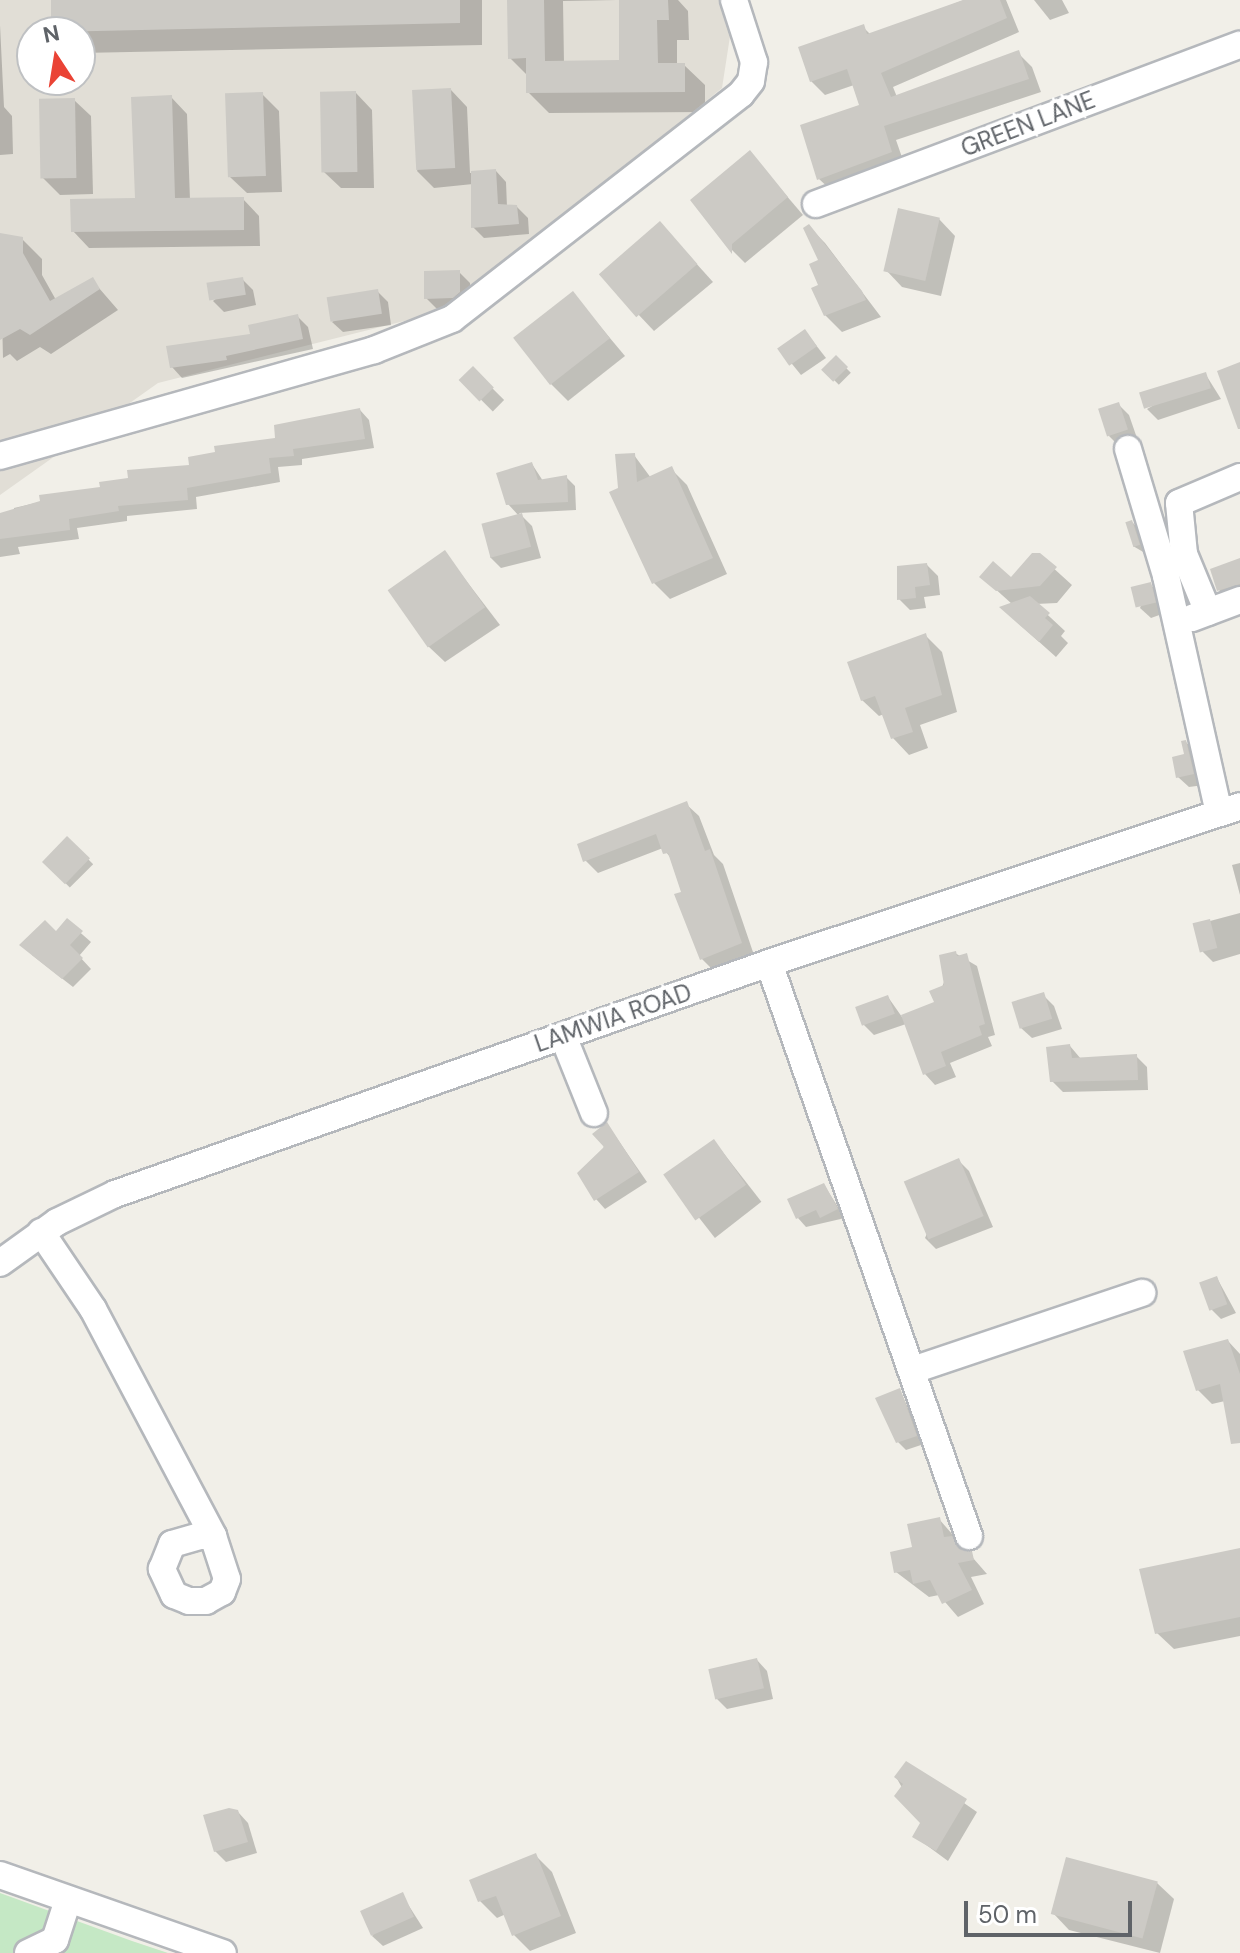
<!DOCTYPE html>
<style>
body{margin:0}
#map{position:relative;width:1240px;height:1953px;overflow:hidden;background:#f1efe8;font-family:"DM Sans",sans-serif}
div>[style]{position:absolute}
.education>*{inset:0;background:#e1ded6}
.green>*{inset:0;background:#c5e8c5}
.shadow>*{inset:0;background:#0003;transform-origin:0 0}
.building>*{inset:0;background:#cccac5;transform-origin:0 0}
.roads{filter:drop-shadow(2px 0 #b5b8bc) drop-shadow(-2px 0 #b5b8bc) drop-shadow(0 2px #b5b8bc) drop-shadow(0 -2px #b5b8bc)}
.minor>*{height:26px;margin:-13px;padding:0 13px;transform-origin:13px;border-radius:13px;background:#fff}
span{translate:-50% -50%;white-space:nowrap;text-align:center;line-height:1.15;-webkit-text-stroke:7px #fff;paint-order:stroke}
.street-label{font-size:24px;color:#5f6368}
.north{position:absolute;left:16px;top:16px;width:80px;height:80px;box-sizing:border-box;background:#fff;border:2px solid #bfc1c3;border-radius:50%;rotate:348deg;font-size:22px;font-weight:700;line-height:32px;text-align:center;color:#5f6368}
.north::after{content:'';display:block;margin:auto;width:28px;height:36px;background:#ea4335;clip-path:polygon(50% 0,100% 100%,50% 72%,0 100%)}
.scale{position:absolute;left:964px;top:1901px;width:168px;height:36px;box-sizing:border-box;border:4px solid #5f6368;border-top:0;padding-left:10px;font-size:24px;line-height:28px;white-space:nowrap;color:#5f6368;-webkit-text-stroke:6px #fff;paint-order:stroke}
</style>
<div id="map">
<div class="education">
<i style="clip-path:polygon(evenodd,0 0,720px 0,731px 30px,722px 88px,452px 309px,158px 383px,0 495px,0 0,32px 32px,80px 32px,80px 80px,32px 80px,32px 32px)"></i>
</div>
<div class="green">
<i style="clip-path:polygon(0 1893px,132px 1941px,168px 1953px,0 1953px)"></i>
</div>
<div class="shadow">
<i style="clip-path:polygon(154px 0,482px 0,482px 45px,80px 53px,80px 32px,53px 31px)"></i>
<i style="clip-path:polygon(509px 0,617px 0,563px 1px,564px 63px,621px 62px,621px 0,678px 0,688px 11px,689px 40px,677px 40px,677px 65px,684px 65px,705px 85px,705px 112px,549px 113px,528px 92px,528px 76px,510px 58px)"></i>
<i style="clip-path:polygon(964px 0,1006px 0,1019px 32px,893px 87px,897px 97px,1018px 53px,1032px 67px,1041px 92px,896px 140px,905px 166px,833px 192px,819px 179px,861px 106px,854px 85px,825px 95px,811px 81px,863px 27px,871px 35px)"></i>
<i style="clip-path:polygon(1034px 0,1062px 0,1069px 13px,1050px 20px)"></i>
<i style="clip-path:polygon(0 25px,4px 107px,12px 116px,13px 154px,0 155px)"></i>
<i style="clip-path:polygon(451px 90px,467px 107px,470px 173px,496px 171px,506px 182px,507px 207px,517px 207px,528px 218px,529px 234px,484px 238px,473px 227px,473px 184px,434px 188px,417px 171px)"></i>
<i style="clip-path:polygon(356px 93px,372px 110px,374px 188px,341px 188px,324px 172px)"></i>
<i style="clip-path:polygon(262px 94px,279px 111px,282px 192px,247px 193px,230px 177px)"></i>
<i style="clip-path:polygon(171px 97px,187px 114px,190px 200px,243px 199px,259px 216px,260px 246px,89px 248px,73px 231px,137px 200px)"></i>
<i style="clip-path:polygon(74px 100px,91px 116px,93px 194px,60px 195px,43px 178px)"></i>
<i style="clip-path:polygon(750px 153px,803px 215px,745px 263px,729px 247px)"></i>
<i style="clip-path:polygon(939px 219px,955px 236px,941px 296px,902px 287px,886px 270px)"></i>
<i style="clip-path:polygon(809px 227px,825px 243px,881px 317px,842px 332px,825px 315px,821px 261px)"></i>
<i style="clip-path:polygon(0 235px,22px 239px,42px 259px,42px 275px,56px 300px,92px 280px,118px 310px,51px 354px,40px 347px,17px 361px,10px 354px,3px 358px)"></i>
<i style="clip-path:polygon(676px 241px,713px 282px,654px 331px,602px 276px)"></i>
<i style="clip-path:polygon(459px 272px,470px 283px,470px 303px,437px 309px,426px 298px)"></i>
<i style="clip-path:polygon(242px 279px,253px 290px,256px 305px,224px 312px,213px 301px)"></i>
<i style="clip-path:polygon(377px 291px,388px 302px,391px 325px,343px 332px,332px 322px)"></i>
<i style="clip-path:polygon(573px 294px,625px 356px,568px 401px,551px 384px)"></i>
<i style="clip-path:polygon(297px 316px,308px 327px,313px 349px,182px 378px,172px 367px)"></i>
<i style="clip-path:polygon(805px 331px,826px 358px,801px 375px,779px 348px)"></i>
<i style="left:836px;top:358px;width:21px;height:17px;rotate:45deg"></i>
<i style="left:473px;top:369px;width:44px;height:16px;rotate:45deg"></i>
<i style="clip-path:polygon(1206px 375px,1221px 399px,1158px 420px,1147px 409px)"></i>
<i style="clip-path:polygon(1118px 404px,1129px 415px,1138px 441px,1120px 447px,1109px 436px)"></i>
<i style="clip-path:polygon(360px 410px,369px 420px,374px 448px,302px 459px,302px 465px,278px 467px,280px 482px,196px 497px,197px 509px,127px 516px,127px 521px,77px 528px,79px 539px,18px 547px,20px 554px,0 557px,0 515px,14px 512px,14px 508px,191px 467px)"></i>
<i style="clip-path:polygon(634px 455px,651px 478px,671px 469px,687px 485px,727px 574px,670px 599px,654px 583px,620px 489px)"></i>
<i style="clip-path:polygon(532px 464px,543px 481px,566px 477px,575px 486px,576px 510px,519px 513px,532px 526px,541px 558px,501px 568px,490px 557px,519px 516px,508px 504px)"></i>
<i style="clip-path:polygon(1132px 522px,1143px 533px,1150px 556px,1133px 546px)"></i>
<i style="clip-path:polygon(445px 553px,500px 625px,445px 662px,428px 646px)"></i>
<i style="clip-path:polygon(1039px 555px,1072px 585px,1057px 603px,1036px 604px,1065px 631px,1061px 636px,1068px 643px,1056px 657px,1018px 623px,1012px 604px,982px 577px,1012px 580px)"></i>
<i style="clip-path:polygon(1240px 560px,1240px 598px,1230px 601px,1219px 590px)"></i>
<i style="clip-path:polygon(927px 565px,938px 576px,940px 595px,924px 597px,926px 608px,910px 610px,899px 599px)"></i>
<i style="clip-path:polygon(1150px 584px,1161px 595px,1165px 613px,1151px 618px,1140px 608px)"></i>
<i style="clip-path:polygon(926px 636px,942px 652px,957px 712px,920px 725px,928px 748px,909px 755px,893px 738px,884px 714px,879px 716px,862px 700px)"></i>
<i style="clip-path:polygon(1186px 742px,1196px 753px,1204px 785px,1189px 787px,1178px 777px,1187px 756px)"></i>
<i style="clip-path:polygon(686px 804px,699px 816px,714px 855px,723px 864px,754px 955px,714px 971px,701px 958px,673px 861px,663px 848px,598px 873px,585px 860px)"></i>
<i style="left:67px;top:838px;width:37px;height:33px;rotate:45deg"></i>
<i style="clip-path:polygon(1240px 863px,1240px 895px,1232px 865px)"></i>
<i style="clip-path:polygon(1240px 913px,1240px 954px,1213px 962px,1203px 952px,1195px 925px)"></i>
<i style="clip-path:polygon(67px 921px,91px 942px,79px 956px,91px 969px,73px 987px,32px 955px)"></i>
<i style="clip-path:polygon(955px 953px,977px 966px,995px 1035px,988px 1037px,992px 1046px,950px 1063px,956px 1077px,935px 1085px,925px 1074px,906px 1024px,874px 1035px,863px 1024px,888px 997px,902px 1017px,936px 1003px)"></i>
<i style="clip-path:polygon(1043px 995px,1054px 1006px,1062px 1029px,1032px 1038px,1021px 1028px)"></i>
<i style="clip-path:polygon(1070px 1046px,1081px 1059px,1136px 1056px,1147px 1067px,1148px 1090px,1063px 1092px,1052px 1081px)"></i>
<i style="clip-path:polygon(607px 1124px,647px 1182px,605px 1209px,596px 1199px)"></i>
<i style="left:714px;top:1141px;width:77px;height:59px;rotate:52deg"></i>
<i style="clip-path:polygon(958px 1160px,969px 1171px,993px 1227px,936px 1249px,925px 1238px)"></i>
<i style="clip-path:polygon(824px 1185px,845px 1218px,806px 1227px,798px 1218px)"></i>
<i style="clip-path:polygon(1217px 1278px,1236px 1313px,1221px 1319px,1212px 1310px)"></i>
<i style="clip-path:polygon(1228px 1341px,1240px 1354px,1240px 1430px,1225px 1401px,1212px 1404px,1197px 1389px)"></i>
<i style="clip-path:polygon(900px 1390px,924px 1444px,906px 1450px,898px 1442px)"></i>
<i style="clip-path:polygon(939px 1519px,987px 1574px,971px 1577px,984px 1604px,958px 1617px,939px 1595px,929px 1597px,896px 1572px)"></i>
<i style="clip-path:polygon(1240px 1550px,1240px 1636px,1174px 1649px,1157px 1633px)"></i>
<i style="clip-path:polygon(757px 1660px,767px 1671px,773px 1699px,727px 1709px,716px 1698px)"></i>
<i style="clip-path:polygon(906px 1763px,977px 1812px,948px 1861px,914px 1836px,922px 1823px,896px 1777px)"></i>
<i style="clip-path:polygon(238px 1812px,248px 1823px,257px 1853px,226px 1862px,215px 1851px)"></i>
<i style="clip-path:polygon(536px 1856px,552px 1872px,576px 1933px,530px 1951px,514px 1935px,506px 1914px,497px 1918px,480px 1901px,472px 1881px)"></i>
<i style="clip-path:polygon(1157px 1883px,1174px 1899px,1160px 1953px,1069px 1930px,1053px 1913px)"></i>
<i style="clip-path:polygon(402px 1895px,423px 1928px,383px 1946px,372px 1936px)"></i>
</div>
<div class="building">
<i style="clip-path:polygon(51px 0,460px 0,460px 23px,51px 32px)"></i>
<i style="clip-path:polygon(507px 0,544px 0,545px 61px,619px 60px,619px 0,668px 0,669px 20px,657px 20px,658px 63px,685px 63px,685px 92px,526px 93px,526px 58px,508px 59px)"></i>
<i style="clip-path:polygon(963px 0,1000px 0,1007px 18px,881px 73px,891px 97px,1019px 50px,1029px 79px,884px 126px,892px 152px,817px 180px,800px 125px,859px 105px,847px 69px,810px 82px,798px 47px,864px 24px,867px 34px)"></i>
<i style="left:451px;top:88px;width:80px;height:39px;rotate:87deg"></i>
<i style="left:356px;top:91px;width:81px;height:36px;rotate:89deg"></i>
<i style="left:263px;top:92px;width:84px;height:38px;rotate:88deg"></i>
<i style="clip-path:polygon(172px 95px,175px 198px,244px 197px,244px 230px,71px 232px,70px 199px,135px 198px,131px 97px)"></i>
<i style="left:75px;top:98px;width:80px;height:36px;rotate:89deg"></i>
<i style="clip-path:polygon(750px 150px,788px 197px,732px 244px,732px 254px,690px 200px)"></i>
<i style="clip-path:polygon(496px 169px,498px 204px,517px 205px,519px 224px,471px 228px,471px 171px)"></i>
<i style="left:898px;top:208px;width:43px;height:65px;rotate:13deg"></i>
<i style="left:660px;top:221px;width:57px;height:81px;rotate:49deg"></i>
<i style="clip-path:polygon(809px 224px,862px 291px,866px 300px,824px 316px,811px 288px,818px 285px,809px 264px,818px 260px,803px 228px)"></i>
<i style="clip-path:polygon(0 233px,23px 237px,23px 253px,50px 301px,93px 277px,100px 289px,30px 335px,20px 329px,0 340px)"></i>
<i style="clip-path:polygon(460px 270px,460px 292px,453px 298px,424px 299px,424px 271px)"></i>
<i style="left:243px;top:277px;width:18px;height:37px;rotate:81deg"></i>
<i style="left:378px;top:289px;width:25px;height:52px;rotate:81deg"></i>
<i style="left:573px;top:291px;width:60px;height:76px;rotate:52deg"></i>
<i style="clip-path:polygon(298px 314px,303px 339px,226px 356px,227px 360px,170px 368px,166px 346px,250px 334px,248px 325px)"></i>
<i style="left:805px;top:329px;width:21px;height:34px;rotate:55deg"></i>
<i style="left:836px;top:355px;width:17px;height:21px;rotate:45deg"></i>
<i style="clip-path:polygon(1240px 362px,1240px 429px,1238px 429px,1217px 371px)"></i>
<i style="left:473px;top:366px;width:30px;height:20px;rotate:46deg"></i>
<i style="left:1206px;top:372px;width:17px;height:70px;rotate:73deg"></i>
<i style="left:1119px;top:402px;width:29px;height:22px;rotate:72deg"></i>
<i style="clip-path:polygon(360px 408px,365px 439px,293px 449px,294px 456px,269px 458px,271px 473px,187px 488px,188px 500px,118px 506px,119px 511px,69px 519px,70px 530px,0 539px,0 513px,40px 501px,39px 495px,100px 487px,99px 482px,128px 478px,127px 470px,189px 465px,188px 457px,215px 452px,214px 446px,275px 438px,274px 425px)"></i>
<i style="clip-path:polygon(635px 453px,637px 482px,672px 466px,713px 558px,652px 584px,609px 492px,618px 488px,615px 454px)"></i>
<i style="clip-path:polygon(532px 462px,538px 480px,567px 475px,568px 502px,506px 505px,496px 473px)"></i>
<i style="left:522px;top:513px;width:35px;height:42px;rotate:75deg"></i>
<i style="left:1132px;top:520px;width:26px;height:7px;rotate:72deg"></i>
<i style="left:445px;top:550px;width:70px;height:70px;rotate:55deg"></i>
<i style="clip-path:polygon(1032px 553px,1040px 553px,1057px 567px,1040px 586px,996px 591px,979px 577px,993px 561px,1011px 577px)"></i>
<i style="clip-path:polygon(1240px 558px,1240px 584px,1217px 591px,1210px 569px)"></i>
<i style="clip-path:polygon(927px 563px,930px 585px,915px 587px,916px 598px,897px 600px,897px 566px)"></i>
<i style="left:1151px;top:582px;width:21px;height:21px;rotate:76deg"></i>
<i style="clip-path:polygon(1030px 596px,1050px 613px,1045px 618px,1053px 625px,1039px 642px,999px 607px)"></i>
<i style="clip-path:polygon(926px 633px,942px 695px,905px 708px,913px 732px,891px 739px,875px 696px,861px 701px,847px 662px)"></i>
<i style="clip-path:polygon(1186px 740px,1194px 774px,1176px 778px,1172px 757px,1184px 754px,1181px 741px)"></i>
<i style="clip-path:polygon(687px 801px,705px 851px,710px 849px,742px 943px,700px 960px,674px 894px,681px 892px,668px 853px,663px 854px,656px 834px,583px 862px,577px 844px)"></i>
<i style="left:67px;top:836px;width:32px;height:36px;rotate:44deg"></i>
<i style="clip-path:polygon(67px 918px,83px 931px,70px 945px,83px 958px,62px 979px,19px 945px,45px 920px,56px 931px)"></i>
<i style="left:1210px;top:919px;width:30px;height:18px;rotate:76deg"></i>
<i style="clip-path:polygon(956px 951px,957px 956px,967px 953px,985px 1024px,979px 1026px,982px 1035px,941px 1052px,946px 1066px,923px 1075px,901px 1015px,934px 1002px,929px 991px,944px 985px,939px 955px)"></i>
<i style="left:1044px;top:992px;width:28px;height:34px;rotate:73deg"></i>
<i style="left:888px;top:995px;width:20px;height:35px;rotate:70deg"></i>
<i style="clip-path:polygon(1070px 1044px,1072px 1058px,1137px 1054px,1138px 1080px,1050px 1082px,1046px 1047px)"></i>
<i style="clip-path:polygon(607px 1122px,639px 1172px,594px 1201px,577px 1173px,604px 1147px,592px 1134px)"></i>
<i style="left:714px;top:1139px;width:56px;height:62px;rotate:55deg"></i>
<i style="left:959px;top:1158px;width:63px;height:60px;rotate:67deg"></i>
<i style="clip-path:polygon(824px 1183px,838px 1209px,820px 1218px,816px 1210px,796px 1219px,787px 1199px)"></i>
<i style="left:1217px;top:1276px;width:30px;height:19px;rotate:70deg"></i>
<i style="clip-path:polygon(1228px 1339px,1240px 1374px,1240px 1443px,1231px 1444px,1220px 1384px,1196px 1391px,1183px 1351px)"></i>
<i style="clip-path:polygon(900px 1388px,917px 1436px,896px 1443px,875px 1398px)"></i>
<i style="clip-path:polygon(940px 1517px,944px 1537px,952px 1536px,959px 1549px,972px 1551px,974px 1560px,958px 1563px,972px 1590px,942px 1604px,930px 1580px,913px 1584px,910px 1570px,894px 1573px,890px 1552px,912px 1547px,907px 1524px)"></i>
<i style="clip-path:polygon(1240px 1548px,1240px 1617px,1155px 1634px,1139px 1569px)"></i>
<i style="left:757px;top:1658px;width:31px;height:50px;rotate:77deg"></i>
<i style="clip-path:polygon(906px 1761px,967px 1799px,936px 1851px,912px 1837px,920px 1823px,894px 1796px,903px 1784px,894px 1777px)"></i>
<i style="clip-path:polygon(229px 1808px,238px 1810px,248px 1842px,214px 1852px,203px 1815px)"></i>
<i style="clip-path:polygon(536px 1853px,561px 1916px,512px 1936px,496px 1896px,478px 1902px,469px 1880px)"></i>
<i style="left:1066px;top:1857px;width:95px;height:59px;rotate:15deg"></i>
<i style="left:403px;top:1892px;width:27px;height:47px;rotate:66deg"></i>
</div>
<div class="roads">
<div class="minor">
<i style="left:816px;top:204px;width:453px;rotate:-20.6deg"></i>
<i style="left:1128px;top:449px;width:133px;rotate:73.3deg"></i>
<i style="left:1166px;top:576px;width:243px;rotate:77.4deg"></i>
<i style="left:0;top:456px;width:389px;rotate:-15.8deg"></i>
<i style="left:374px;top:350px;width:84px;rotate:-21.7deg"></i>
<i style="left:452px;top:319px;width:366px;rotate:-37.9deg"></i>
<i style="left:741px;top:94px;width:16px;rotate:-52deg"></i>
<i style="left:751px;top:81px;width:19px;rotate:-81deg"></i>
<i style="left:754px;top:62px;width:65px;rotate:-107.9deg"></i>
<i style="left:1208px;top:612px;width:63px;rotate:-112.5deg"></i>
<i style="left:1184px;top:554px;width:51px;rotate:-95.6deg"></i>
<i style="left:1179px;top:503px;width:66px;rotate:-23.1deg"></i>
<i style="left:1192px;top:618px;width:51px;rotate:-20.6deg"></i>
<i style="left:769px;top:963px;width:607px;rotate:70.76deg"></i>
<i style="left:563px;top:1036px;width:83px;rotate:68.1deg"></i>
<i style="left:41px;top:1232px;width:93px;rotate:56deg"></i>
<i style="left:93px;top:1309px;width:257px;rotate:62.1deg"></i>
<i style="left:0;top:1263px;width:70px;rotate:-35.7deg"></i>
<i style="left:57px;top:1222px;width:64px;rotate:-25.8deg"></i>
<i style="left:115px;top:1194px;width:694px;rotate:-19.45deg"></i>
<i style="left:769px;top:963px;width:496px;rotate:-18.4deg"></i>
<i style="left:913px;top:1370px;width:242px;rotate:-18.6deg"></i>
<i style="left:200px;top:1536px;width:13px"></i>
<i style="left:213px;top:1536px;width:45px;rotate:72deg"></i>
<i style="left:227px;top:1579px;width:14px;rotate:111deg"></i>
<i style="left:222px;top:1592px;width:18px;rotate:151deg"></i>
<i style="left:206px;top:1601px;width:17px;rotate:180deg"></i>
<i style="left:189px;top:1601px;width:16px;rotate:-158deg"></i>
<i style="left:174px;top:1595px;width:29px;rotate:-115deg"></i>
<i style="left:162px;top:1569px;width:27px;rotate:-68deg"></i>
<i style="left:172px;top:1544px;width:29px;rotate:-16deg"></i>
<i style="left:0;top:1875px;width:236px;rotate:19.3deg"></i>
<i style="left:28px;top:1953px;width:30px;rotate:-26deg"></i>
<i style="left:55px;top:1940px;width:42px;rotate:-72deg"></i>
</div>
</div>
<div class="street-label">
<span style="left:1028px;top:124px;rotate:-21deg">GREEN LANE</span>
<span style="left:613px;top:1018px;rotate:-19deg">LAMWIA ROAD</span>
</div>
<div class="north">N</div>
<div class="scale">50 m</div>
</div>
